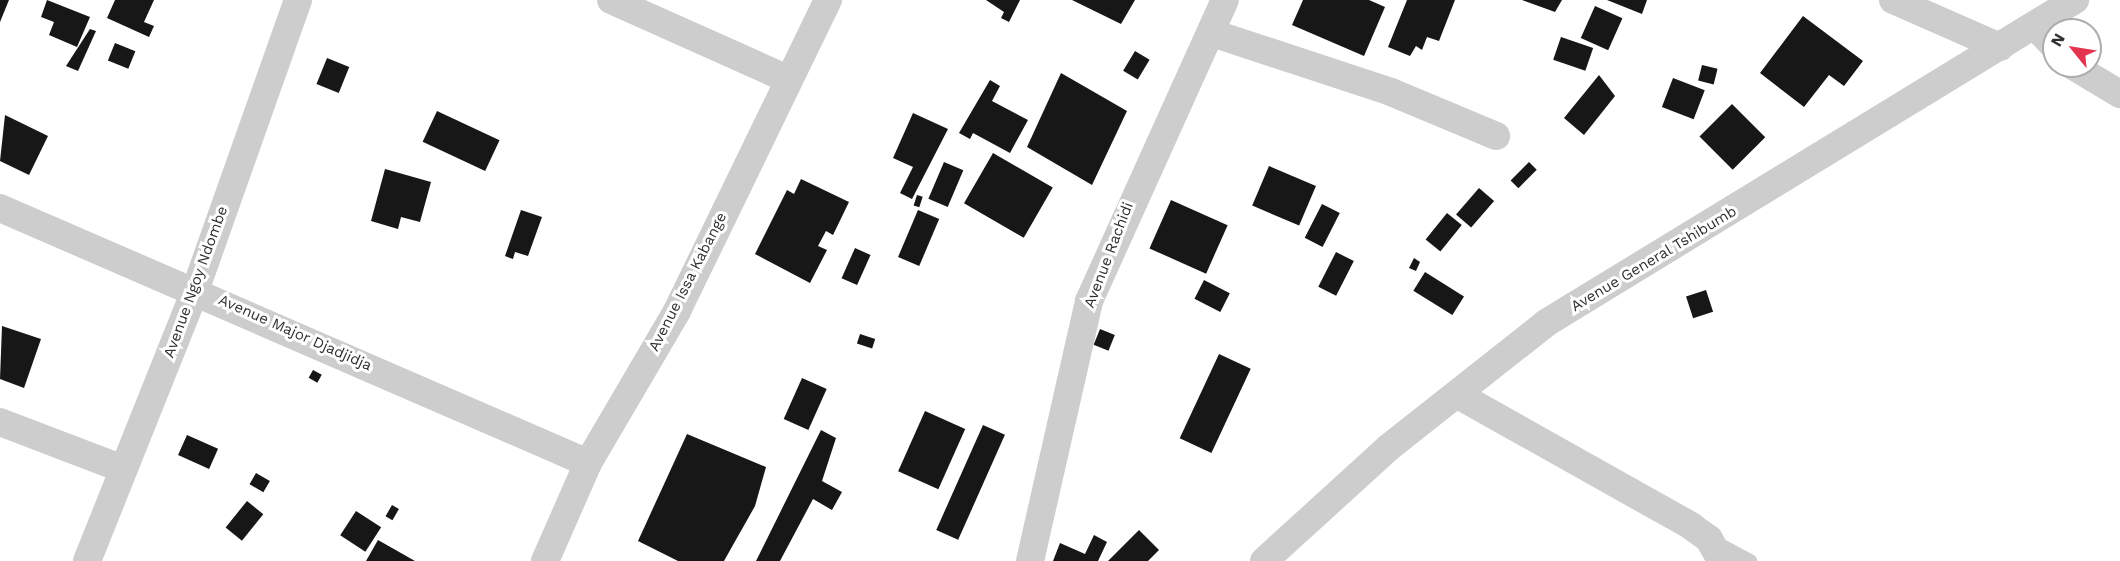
<!DOCTYPE html>
<style>
body{margin:0}
#map{position:relative;width:2120px;height:561px;overflow:hidden;background:#fff;font-family:"Work Sans",sans-serif}
div>[style]{position:absolute}
.building>*{inset:0;background:#171717;transform-origin:0 0}
.lane>*{height:15px;margin:-7.5px;padding:0 7.5px;transform-origin:7.5px;border-radius:7.5px;background:#cdcdcd}
.street>*{height:28px;margin:-14px;padding:0 14px;transform-origin:14px;border-radius:14px;background:#cdcdcd}
span{translate:-50% -50%;white-space:nowrap;text-align:center;line-height:1.15;-webkit-text-stroke:6px #fff;paint-order:stroke}
.street-label{font-size:15px;color:#303030}
.north{position:absolute;left:2042px;top:18px;width:60px;height:60px;box-sizing:border-box;background:#fff;border:2px solid #acacac;border-radius:50%;rotate:300deg;font-size:16px;font-weight:700;line-height:24px;text-align:center;color:#303030}
.north::after{content:'';display:block;margin:auto;width:21px;height:27px;background:#e33550;clip-path:polygon(50% 0,100% 100%,50% 72%,0 100%)}
</style>
<div id="map">
<div class="building">
<i style="clip-path:polygon(0 0,9px 0,0 22px)"></i>
<i style="clip-path:polygon(47px 0,90px 17px,77px 47px,49px 35px,54px 22px,41px 17px)"></i>
<i style="clip-path:polygon(115px 0,154px 0,144px 22px,154px 26px,149px 37px,107px 18px)"></i>
<i style="clip-path:polygon(986px 0,1020px 0,1009px 22px,1001px 18px,1004px 12px)"></i>
<i style="clip-path:polygon(1072px 0,1135px 0,1121px 24px)"></i>
<i style="clip-path:polygon(1303px 0,1369px 0,1385px 7px,1364px 56px,1292px 25px)"></i>
<i style="clip-path:polygon(1407px 0,1455px 0,1439px 41px,1427px 37px,1422px 50px,1416px 46px,1410px 56px,1388px 47px)"></i>
<i style="clip-path:polygon(1522px 0,1562px 0,1555px 12px)"></i>
<i style="clip-path:polygon(1607px 0,1647px 0,1642px 14px)"></i>
<i style="left:1595px;top:6px;width:30px;height:35px;rotate:24deg"></i>
<i style="clip-path:polygon(1803px 16px,1863px 61px,1844px 86px,1829px 75px,1804px 107px,1760px 73px)"></i>
<i style="clip-path:polygon(90px 29px,96px 31px,78px 71px,66px 66px)"></i>
<i style="left:1561px;top:37px;width:34px;height:24px;rotate:19deg"></i>
<i style="left:115px;top:43px;width:22px;height:19px;rotate:22deg"></i>
<i style="left:1135px;top:51px;width:17px;height:23px;rotate:31deg"></i>
<i style="left:327px;top:58px;width:24px;height:28px;rotate:22deg"></i>
<i style="left:1702px;top:65px;width:16px;height:16px;rotate:14deg"></i>
<i style="clip-path:polygon(1061px 73px,1127px 111px,1092px 185px,1027px 147px)"></i>
<i style="clip-path:polygon(1599px 75px,1615px 96px,1584px 135px,1564px 118px)"></i>
<i style="left:1673px;top:78px;width:34px;height:31px;rotate:21deg"></i>
<i style="clip-path:polygon(990px 80px,1000px 86px,992px 101px,1028px 120px,1010px 153px,973px 133px,970px 139px,959px 133px)"></i>
<i style="left:1732px;top:104px;width:47px;height:46px;rotate:45deg"></i>
<i style="left:437px;top:111px;width:69px;height:34px;rotate:25deg"></i>
<i style="clip-path:polygon(913px 113px,948px 129px,912px 199px,900px 193px,913px 167px,893px 158px)"></i>
<i style="clip-path:polygon(5px 115px,48px 136px,29px 175px,0 161px)"></i>
<i style="left:993px;top:153px;width:69px;height:58px;rotate:30deg"></i>
<i style="left:944px;top:162px;width:21px;height:40px;rotate:23deg"></i>
<i style="left:1529px;top:162px;width:11px;height:26px;rotate:45deg"></i>
<i style="left:1269px;top:166px;width:51px;height:43px;rotate:23deg"></i>
<i style="clip-path:polygon(385px 169px,431px 182px,420px 222px,401px 217px,398px 229px,371px 221px)"></i>
<i style="clip-path:polygon(801px 179px,849px 202px,833px 235px,826px 231px,818px 246px,827px 250px,810px 283px,755px 254px,787px 190px,794px 194px)"></i>
<i style="left:1479px;top:188px;width:20px;height:35px;rotate:41deg"></i>
<i style="left:917px;top:195px;width:6px;height:11px;rotate:18deg"></i>
<i style="left:1171px;top:200px;width:62px;height:53px;rotate:24deg"></i>
<i style="left:1322px;top:204px;width:20px;height:38px;rotate:27deg"></i>
<i style="clip-path:polygon(521px 210px,542px 217px,528px 256px,515px 252px,513px 259px,505px 256px)"></i>
<i style="left:918px;top:210px;width:23px;height:51px;rotate:23deg"></i>
<i style="left:1447px;top:213px;width:19px;height:34px;rotate:39deg"></i>
<i style="left:855px;top:248px;width:17px;height:33px;rotate:24deg"></i>
<i style="left:1336px;top:252px;width:20px;height:39px;rotate:27deg"></i>
<i style="clip-path:polygon(1414px 258px,1420px 262px,1416px 271px,1409px 268px)"></i>
<i style="left:1425px;top:272px;width:46px;height:22px;rotate:32deg"></i>
<i style="left:1204px;top:280px;width:29px;height:21px;rotate:27deg"></i>
<i style="left:1706px;top:290px;width:23px;height:21px;rotate:72deg"></i>
<i style="clip-path:polygon(2px 326px,41px 339px,24px 388px,0 379px)"></i>
<i style="left:1100px;top:329px;width:16px;height:17px;rotate:22deg"></i>
<i style="left:860px;top:334px;width:16px;height:10px;rotate:18deg"></i>
<i style="left:1219px;top:354px;width:35px;height:93px;rotate:25deg"></i>
<i style="left:313px;top:370px;width:10px;height:9px;rotate:29deg"></i>
<i style="left:802px;top:378px;width:27px;height:45px;rotate:24deg"></i>
<i style="left:925px;top:411px;width:44px;height:66px;rotate:24deg"></i>
<i style="left:983px;top:425px;width:24px;height:115px;rotate:24deg"></i>
<i style="clip-path:polygon(821px 430px,836px 438px,822px 481px,842px 492px,832px 510px,813px 499px,780px 561px,756px 561px)"></i>
<i style="clip-path:polygon(687px 434px,766px 467px,755px 506px,724px 561px,678px 561px,638px 541px)"></i>
<i style="left:187px;top:435px;width:34px;height:22px;rotate:24deg"></i>
<i style="left:256px;top:473px;width:16px;height:13px;rotate:30deg"></i>
<i style="left:247px;top:501px;width:21px;height:34px;rotate:39deg"></i>
<i style="left:392px;top:505px;width:8px;height:13px;rotate:30deg"></i>
<i style="left:356px;top:511px;width:30px;height:29px;rotate:33deg"></i>
<i style="clip-path:polygon(1139px 530px,1159px 550px,1148px 561px,1108px 561px)"></i>
<i style="clip-path:polygon(1094px 535px,1107px 542px,1098px 561px,1053px 561px,1060px 543px,1085px 554px)"></i>
<i style="clip-path:polygon(378px 540px,415px 561px,366px 561px)"></i>
</div>
<div class="lane">
<i style="left:1714px;top:542px;width:40px;rotate:28deg"></i>
</div>
<div class="street">
<i style="left:611px;top:0;width:194px;rotate:24.1deg"></i>
<i style="left:1893px;top:0;width:117px;rotate:23.7deg"></i>
<i style="left:2036px;top:27px;width:26px;rotate:47deg"></i>
<i style="left:1212px;top:33px;width:188px;rotate:18.2deg"></i>
<i style="left:1391px;top:92px;width:114px;rotate:22.7deg"></i>
<i style="left:2073px;top:66px;width:55px;rotate:30.8deg"></i>
<i style="left:0;top:208px;width:641px;rotate:23.45deg"></i>
<i style="left:1458px;top:395px;width:267px;rotate:29.3deg"></i>
<i style="left:1691px;top:526px;width:22px;rotate:36deg"></i>
<i style="left:1709px;top:539px;width:25px;rotate:61deg"></i>
<i style="left:0;top:422px;width:132px;rotate:20.9deg"></i>
<i style="left:87px;top:561px;width:294px;rotate:-68.2deg"></i>
<i style="left:196px;top:288px;width:306px;rotate:-70.5deg"></i>
<i style="left:545px;top:561px;width:107px;rotate:-66.3deg"></i>
<i style="left:588px;top:463px;width:176px;rotate:-59.6deg"></i>
<i style="left:677px;top:311px;width:346px;rotate:-64.1deg"></i>
<i style="left:1030px;top:561px;width:267px;rotate:-77.2deg"></i>
<i style="left:1089px;top:301px;width:330px;rotate:-65.7deg"></i>
<i style="left:1264px;top:561px;width:168px;rotate:-42.3deg"></i>
<i style="left:1388px;top:448px;width:201px;rotate:-38.3deg"></i>
<i style="left:1546px;top:323px;width:620px;rotate:-31.41deg"></i>
</div>
<div class="street-label">
<span style="left:1109px;top:255px;rotate:-69deg">Avenue Rachidi</span>
<span style="left:1654px;top:259px;rotate:-31deg">Avenue General Tshibumb</span>
<span style="left:196px;top:282px;rotate:-70deg">Avenue Ngoy Ndombe</span>
<span style="left:688px;top:282px;rotate:-63deg">Avenue Issa Kabange</span>
<span style="left:295px;top:333px;rotate:24deg">Avenue Major Djadjidja</span>
</div>
<div class="north">N</div>
</div>
